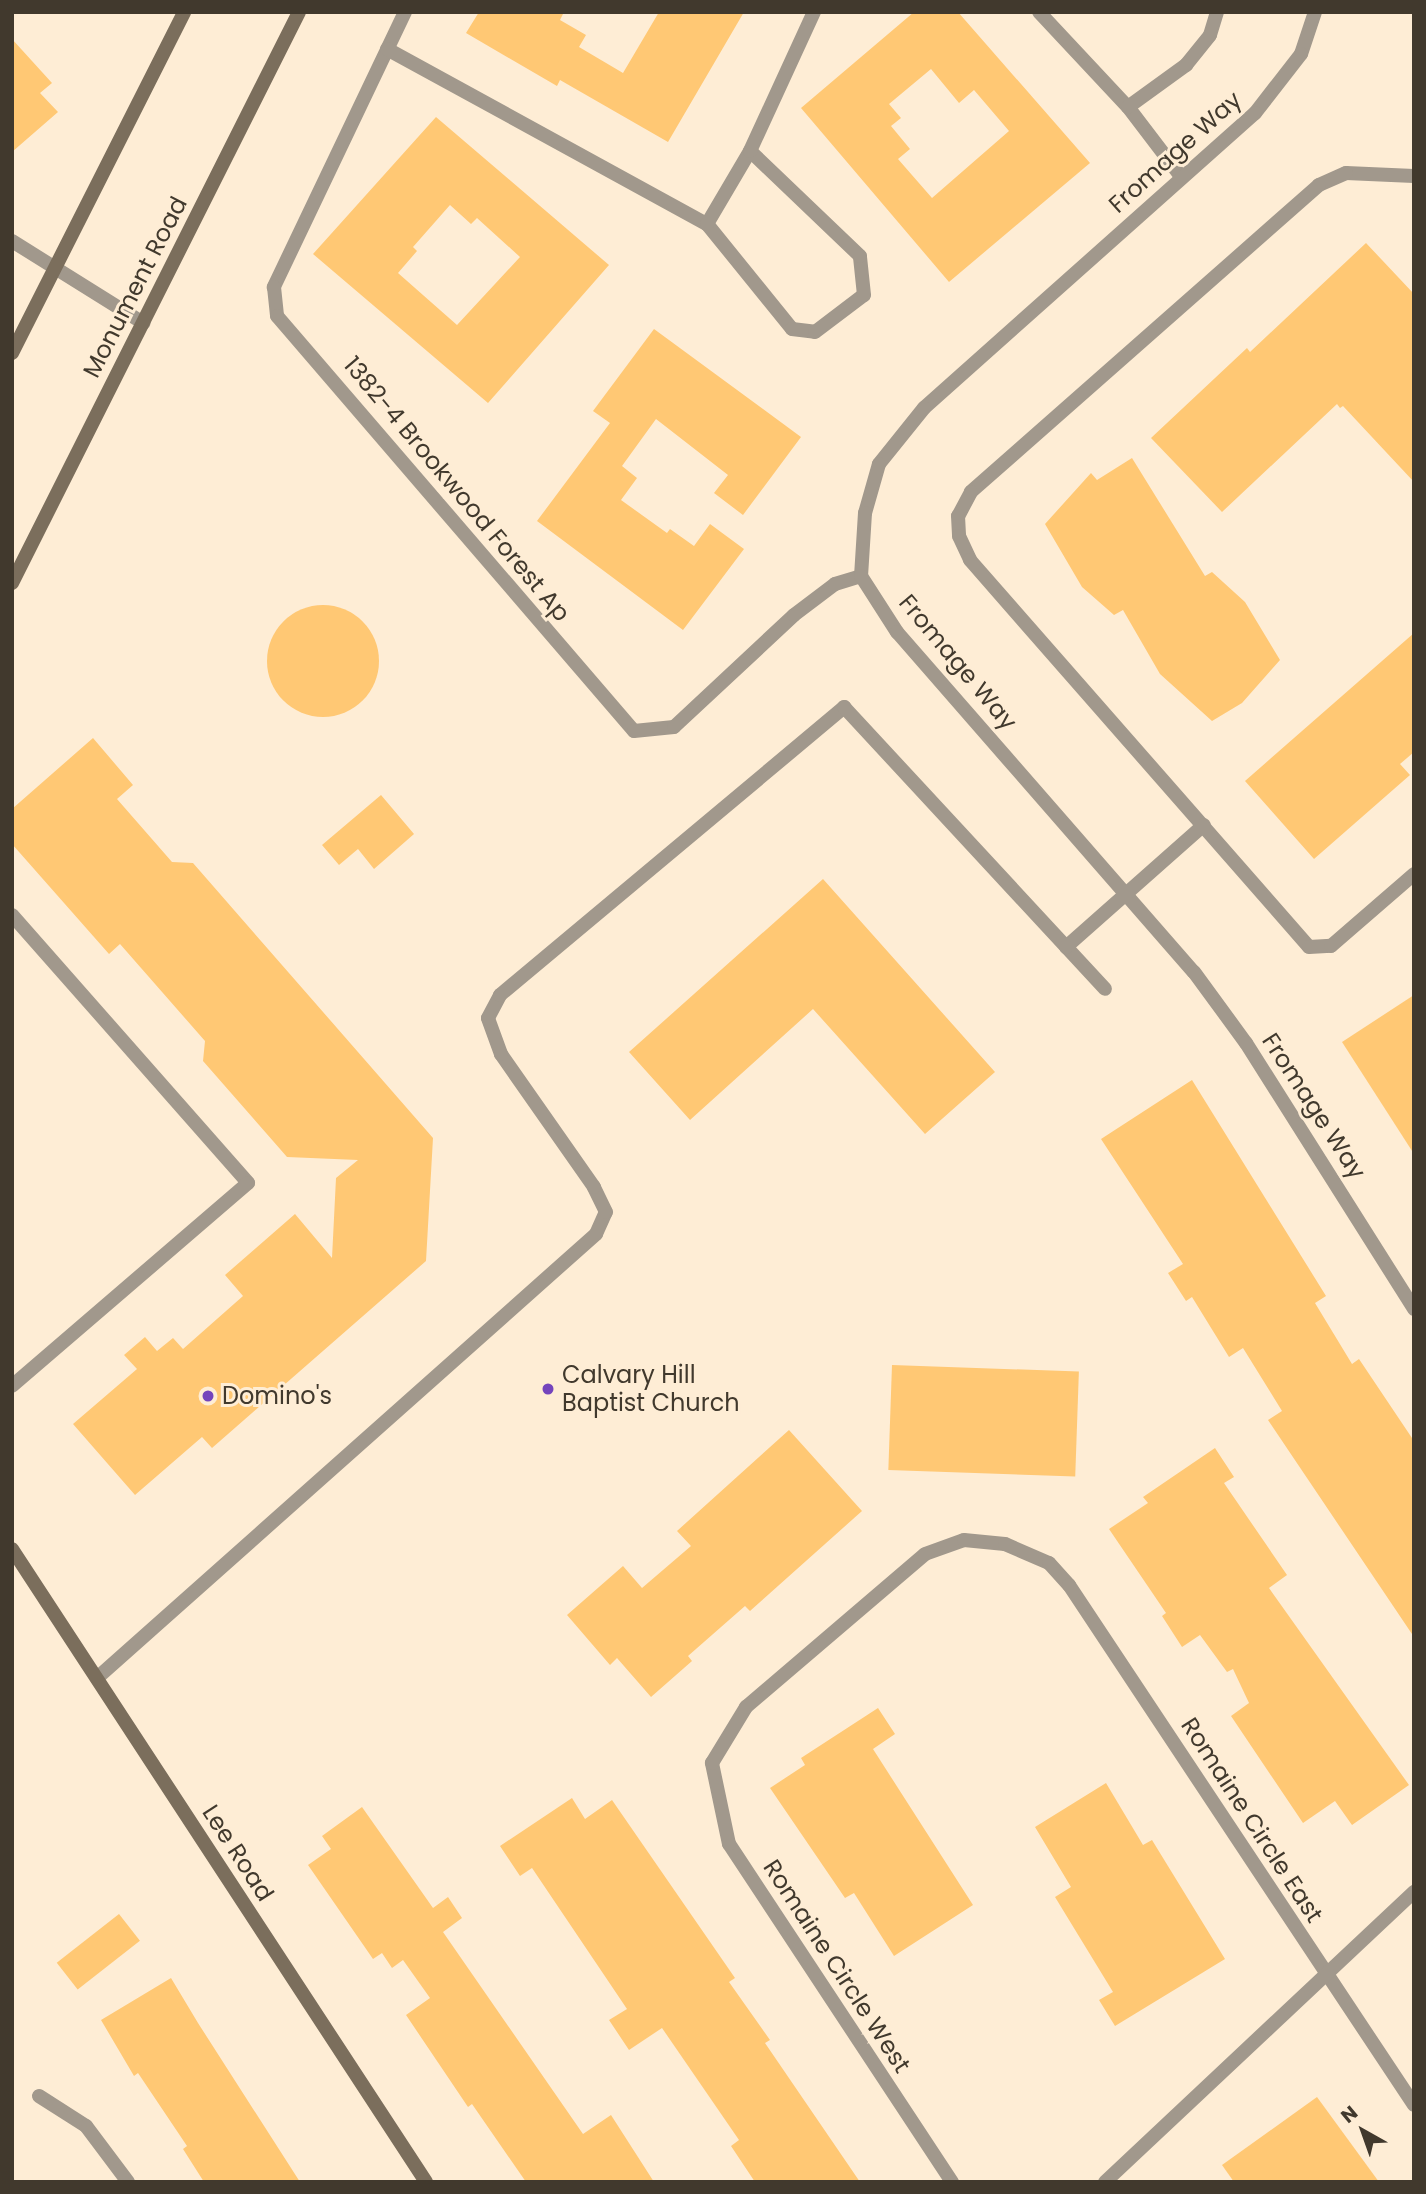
<!DOCTYPE html>
<style>
body{margin:0}
#map{position:relative;width:1426px;height:2194px;overflow:hidden;background:#feedd5;font-family:Poppins,sans-serif}
div>[style]{position:absolute}
.building>*{inset:0;background:#ffc874;transform-origin:0 0}
.round{border-radius:50%}
.lane>*{height:14px;margin:-7px;padding:0 7px;transform-origin:7px;border-radius:7px;background:#a1988c}
.street>*{height:14px;margin:-7px;padding:0 7px;transform-origin:7px;border-radius:7px;background:#a1988c}
.secondary>*{height:14px;margin:-7px;padding:0 7px;transform-origin:7px;border-radius:7px;background:#7b6e5c}
.dots>*{width:19px;height:19px;translate:-50% -50%;box-sizing:border-box;border:4px solid #feedd5;border-radius:50%}
span{translate:-50% -50%;white-space:nowrap;text-align:center;line-height:1.15;-webkit-text-stroke:6px #feedd5;paint-order:stroke}
.street-label{font-size:24px;color:#41392d}
.poi-label{font-size:24px;color:#41392d}
.left{translate:0 -50%;text-align:left}
.frame{position:absolute;inset:0;border:14px solid #41392d;pointer-events:none}
.north{position:absolute;left:1328px;top:2096px;width:70px;height:70px;-webkit-text-stroke:5px #feedd5;paint-order:stroke;rotate:320deg;font-size:19px;font-weight:700;line-height:28px;text-align:center;color:#41392d}
.north::after{content:'';display:block;margin:auto;width:24px;height:32px;background:#41392d;clip-path:polygon(50% 0,100% 100%,50% 72%,0 100%)}
</style>
<div id="map">
<div class="building">
<i style="clip-path:polygon(479px 12px,564px 12px,560px 20px,586px 35px,579px 47px,623px 73px,659px 12px,744px 12px,668px 142px,560px 80px,557px 86px,466px 33px)"></i>
<i style="clip-path:polygon(evenodd,914px 12px,958px 12px,1090px 163px,949px 282px,801px 108px,914px 12px,931px 69px,959px 103px,974px 90px,1009px 131px,932px 198px,898px 159px,910px 149px,891px 126px,901px 118px,889px 104px,931px 69px)"></i>
<i style="clip-path:polygon(12px 39px,52px 83px,40px 93px,58px 112px,12px 152px)"></i>
<i style="clip-path:polygon(evenodd,436px 117px,609px 265px,488px 403px,313px 254px,436px 117px,450px 205px,471px 224px,477px 218px,520px 257px,457px 325px,398px 273px,417px 251px,413px 247px,450px 205px)"></i>
<i style="clip-path:polygon(1366px 243px,1414px 294px,1414px 482px,1343px 406px,1340px 408px,1337px 404px,1222px 512px,1151px 438px,1247px 348px,1250px 352px)"></i>
<i style="clip-path:polygon(654px 329px,801px 437px,743px 515px,714px 493px,728px 475px,656px 419px,622px 466px,637px 478px,621px 500px,667px 533px,670px 529px,694px 546px,710px 524px,744px 549px,683px 630px,537px 521px,610px 423px,593px 411px)"></i>
<i style="clip-path:polygon(1132px 458px,1205px 576px,1212px 572px,1245px 602px,1280px 660px,1242px 703px,1212px 721px,1160px 674px,1123px 610px,1114px 615px,1082px 587px,1045px 524px,1091px 473px,1097px 480px)"></i>
<i class="round" style="left:267px;top:605px;width:112px;height:112px"></i>
<i style="clip-path:polygon(1414px 633px,1414px 752px,1400px 764px,1410px 775px,1314px 859px,1245px 781px)"></i>
<i style="clip-path:polygon(93px 738px,133px 785px,117px 799px,172px 862px,193px 863px,433px 1138px,426px 1261px,212px 1448px,202px 1437px,135px 1495px,73px 1424px,137px 1369px,124px 1355px,145px 1337px,157px 1351px,173px 1338px,183px 1349px,243px 1296px,225px 1275px,295px 1214px,332px 1258px,336px 1178px,358px 1160px,287px 1157px,203px 1061px,205px 1041px,120px 944px,109px 954px,12px 844px,12px 809px)"></i>
<i style="clip-path:polygon(381px 795px,414px 834px,374px 869px,358px 849px,339px 865px,322px 845px)"></i>
<i style="clip-path:polygon(823px 879px,995px 1072px,925px 1134px,813px 1009px,690px 1120px,629px 1052px)"></i>
<i style="clip-path:polygon(1414px 995px,1414px 1154px,1342px 1042px)"></i>
<i style="clip-path:polygon(1192px 1080px,1326px 1296px,1315px 1303px,1352px 1364px,1359px 1359px,1414px 1441px,1414px 1637px,1268px 1420px,1282px 1411px,1243px 1348px,1229px 1357px,1192px 1297px,1186px 1301px,1168px 1273px,1183px 1264px,1101px 1139px)"></i>
<i style="left:892px;top:1365px;width:187px;height:105px;rotate:2deg"></i>
<i style="clip-path:polygon(789px 1430px,862px 1511px,750px 1611px,745px 1606px,688px 1656px,692px 1661px,651px 1697px,617px 1658px,610px 1665px,567px 1615px,623px 1566px,642px 1588px,691px 1546px,677px 1531px)"></i>
<i style="clip-path:polygon(1215px 1448px,1234px 1477px,1224px 1483px,1287px 1575px,1269px 1588px,1409px 1785px,1352px 1825px,1335px 1801px,1303px 1823px,1231px 1716px,1249px 1703px,1233px 1669px,1227px 1672px,1200px 1635px,1182px 1647px,1162px 1616px,1166px 1613px,1109px 1529px,1148px 1503px,1143px 1497px)"></i>
<i style="clip-path:polygon(878px 1708px,895px 1734px,873px 1749px,973px 1905px,894px 1956px,854px 1893px,845px 1898px,770px 1788px,805px 1765px,801px 1758px)"></i>
<i style="clip-path:polygon(1106px 1783px,1143px 1845px,1152px 1840px,1225px 1959px,1115px 2026px,1099px 2000px,1113px 1992px,1055px 1897px,1071px 1887px,1035px 1827px)"></i>
<i style="clip-path:polygon(572px 1798px,585px 1819px,612px 1800px,735px 1978px,729px 1982px,770px 2040px,765px 2043px,860px 2182px,755px 2182px,731px 2146px,739px 2140px,662px 2028px,629px 2050px,609px 2020px,627px 2009px,532px 1868px,520px 1876px,500px 1846px)"></i>
<i style="clip-path:polygon(362px 1807px,433px 1908px,448px 1897px,462px 1918px,443px 1932px,583px 2134px,611px 2115px,654px 2182px,526px 2182px,472px 2104px,468px 2107px,406px 2015px,430px 1998px,403px 1960px,392px 1968px,382px 1953px,373px 1959px,308px 1865px,331px 1849px,322px 1836px)"></i>
<i style="left:119px;top:1914px;width:34px;height:79px;rotate:52deg"></i>
<i style="clip-path:polygon(171px 1978px,198px 2023px,300px 2182px,204px 2182px,183px 2149px,187px 2146px,138px 2073px,134px 2076px,101px 2020px)"></i>
<i style="clip-path:polygon(1317px 2097px,1379px 2182px,1234px 2182px,1222px 2165px)"></i>
</div>
<div class="lane">
<i style="left:12px;top:915px;width:357px;rotate:48.6deg"></i>
<i style="left:248px;top:1183px;width:311px;rotate:139.3deg"></i>
<i style="left:97px;top:1678px;width:668px;rotate:-41.66deg"></i>
<i style="left:596px;top:1234px;width:24px;rotate:-66deg"></i>
<i style="left:606px;top:1212px;width:28px;rotate:-116deg"></i>
<i style="left:594px;top:1187px;width:162px;rotate:-125deg"></i>
<i style="left:501px;top:1054px;width:38px;rotate:-110deg"></i>
<i style="left:488px;top:1018px;width:26px;rotate:-62deg"></i>
<i style="left:500px;top:995px;width:449px;rotate:-39.9deg"></i>
<i style="left:844px;top:707px;width:384px;rotate:47.2deg"></i>
</div>
<div class="street">
<i style="left:405px;top:12px;width:305px;rotate:115.5deg"></i>
<i style="left:274px;top:287px;width:29px;rotate:84deg"></i>
<i style="left:277px;top:316px;width:547px;rotate:49.3deg"></i>
<i style="left:634px;top:731px;width:40px;rotate:-5.7deg"></i>
<i style="left:674px;top:727px;width:164px;rotate:-43deg"></i>
<i style="left:794px;top:615px;width:51px;rotate:-37.1deg"></i>
<i style="left:835px;top:584px;width:27px;rotate:-17deg"></i>
<i style="left:1039px;top:12px;width:130px;rotate:46.9deg"></i>
<i style="left:1128px;top:107px;width:89px;rotate:52.7deg"></i>
<i style="left:1315px;top:12px;width:44px;rotate:108.4deg"></i>
<i style="left:1301px;top:54px;width:75px;rotate:127.9deg"></i>
<i style="left:1255px;top:113px;width:443px;rotate:138.3deg"></i>
<i style="left:924px;top:408px;width:72px;rotate:128.8deg"></i>
<i style="left:879px;top:464px;width:51px;rotate:105.9deg"></i>
<i style="left:865px;top:513px;width:63px;rotate:93.6deg"></i>
<i style="left:861px;top:576px;width:67px;rotate:57.3deg"></i>
<i style="left:897px;top:632px;width:451px;rotate:48.9deg"></i>
<i style="left:1194px;top:972px;width:88px;rotate:53.8deg"></i>
<i style="left:1246px;top:1043px;width:315px;rotate:57.7deg"></i>
<i style="left:387px;top:49px;width:365px;rotate:28.7deg"></i>
<i style="left:707px;top:224px;width:135px;rotate:51deg"></i>
<i style="left:792px;top:329px;width:23px;rotate:7deg"></i>
<i style="left:815px;top:332px;width:61px;rotate:-37.1deg"></i>
<i style="left:864px;top:295px;width:39px;rotate:-96deg"></i>
<i style="left:860px;top:256px;width:152px;rotate:-136.3deg"></i>
<i style="left:1128px;top:107px;width:72px;rotate:-35.9deg"></i>
<i style="left:1186px;top:65px;width:38px;rotate:-51deg"></i>
<i style="left:1210px;top:35px;width:24px;rotate:-73deg"></i>
<i style="left:1414px;top:176px;width:68px;rotate:-177.5deg"></i>
<i style="left:1346px;top:173px;width:30px;rotate:156deg"></i>
<i style="left:1319px;top:185px;width:464px;rotate:138.6deg"></i>
<i style="left:971px;top:492px;width:27px;rotate:118deg"></i>
<i style="left:958px;top:516px;width:20px;rotate:87deg"></i>
<i style="left:959px;top:536px;width:26px;rotate:65deg"></i>
<i style="left:970px;top:560px;width:514px;rotate:48.78deg"></i>
<i style="left:1309px;top:947px;width:22px;rotate:-3deg"></i>
<i style="left:1331px;top:946px;width:110px;rotate:-40.9deg"></i>
<i style="left:707px;top:224px;width:85px;rotate:-59.5deg"></i>
<i style="left:750px;top:151px;width:153px;rotate:-65.3deg"></i>
<i style="left:12px;top:241px;width:155px;rotate:32deg"></i>
<i style="left:1066px;top:947px;width:184px;rotate:-41.5deg"></i>
<i style="left:39px;top:2096px;width:56px;rotate:32.6deg"></i>
<i style="left:86px;top:2126px;width:70px;rotate:53.1deg"></i>
<i style="left:952px;top:2182px;width:405px;rotate:-123.4deg"></i>
<i style="left:729px;top:1844px;width:83px;rotate:-101.9deg"></i>
<i style="left:712px;top:1763px;width:66px;rotate:-58.7deg"></i>
<i style="left:746px;top:1707px;width:235px;rotate:-40.5deg"></i>
<i style="left:925px;top:1554px;width:41px;rotate:-19.7deg"></i>
<i style="left:964px;top:1540px;width:41px;rotate:5.6deg"></i>
<i style="left:1005px;top:1544px;width:48px;rotate:23.4deg"></i>
<i style="left:1049px;top:1563px;width:30px;rotate:48deg"></i>
<i style="left:1069px;top:1585px;width:624px;rotate:56.44deg"></i>
<i style="left:1105px;top:2182px;width:424px;rotate:-43.2deg"></i>
</div>
<div class="secondary">
<i style="left:12px;top:353px;width:382px;rotate:-63.2deg"></i>
<i style="left:12px;top:583px;width:639px;rotate:-63.31deg"></i>
<i style="left:12px;top:1549px;width:756px;rotate:56.81deg"></i>
</div>
<div class="dots">
<i style="left:548px;top:1389px;background:#7444bc"></i>
<i style="left:208px;top:1396px;background:#7444bc"></i>
</div>
<div class="street-label">
<span style="left:1175px;top:152px;rotate:-42deg">Fromage Way</span>
<span style="left:135px;top:287px;rotate:-63deg">Monument Road</span>
<span style="left:457px;top:489px;rotate:50deg">1382-4 Brookwood Forest Ap</span>
<span style="left:958px;top:662px;rotate:50deg">Fromage Way</span>
<span style="left:1314px;top:1106px;rotate:57deg">Fromage Way</span>
<span style="left:1252px;top:1820px;rotate:57deg">Romaine Circle East</span>
<span style="left:238px;top:1853px;rotate:57deg">Lee Road</span>
<span style="left:837px;top:1966px;rotate:57deg">Romaine Circle West</span>
</div>
<div class="poi-label">
<span class="left" style="left:562px;top:1389px">Calvary Hill<br>Baptist Church</span>
<span class="left" style="left:222px;top:1396px">Domino's</span>
</div>
<div class="frame"></div>
<div class="north">N</div>
</div>
